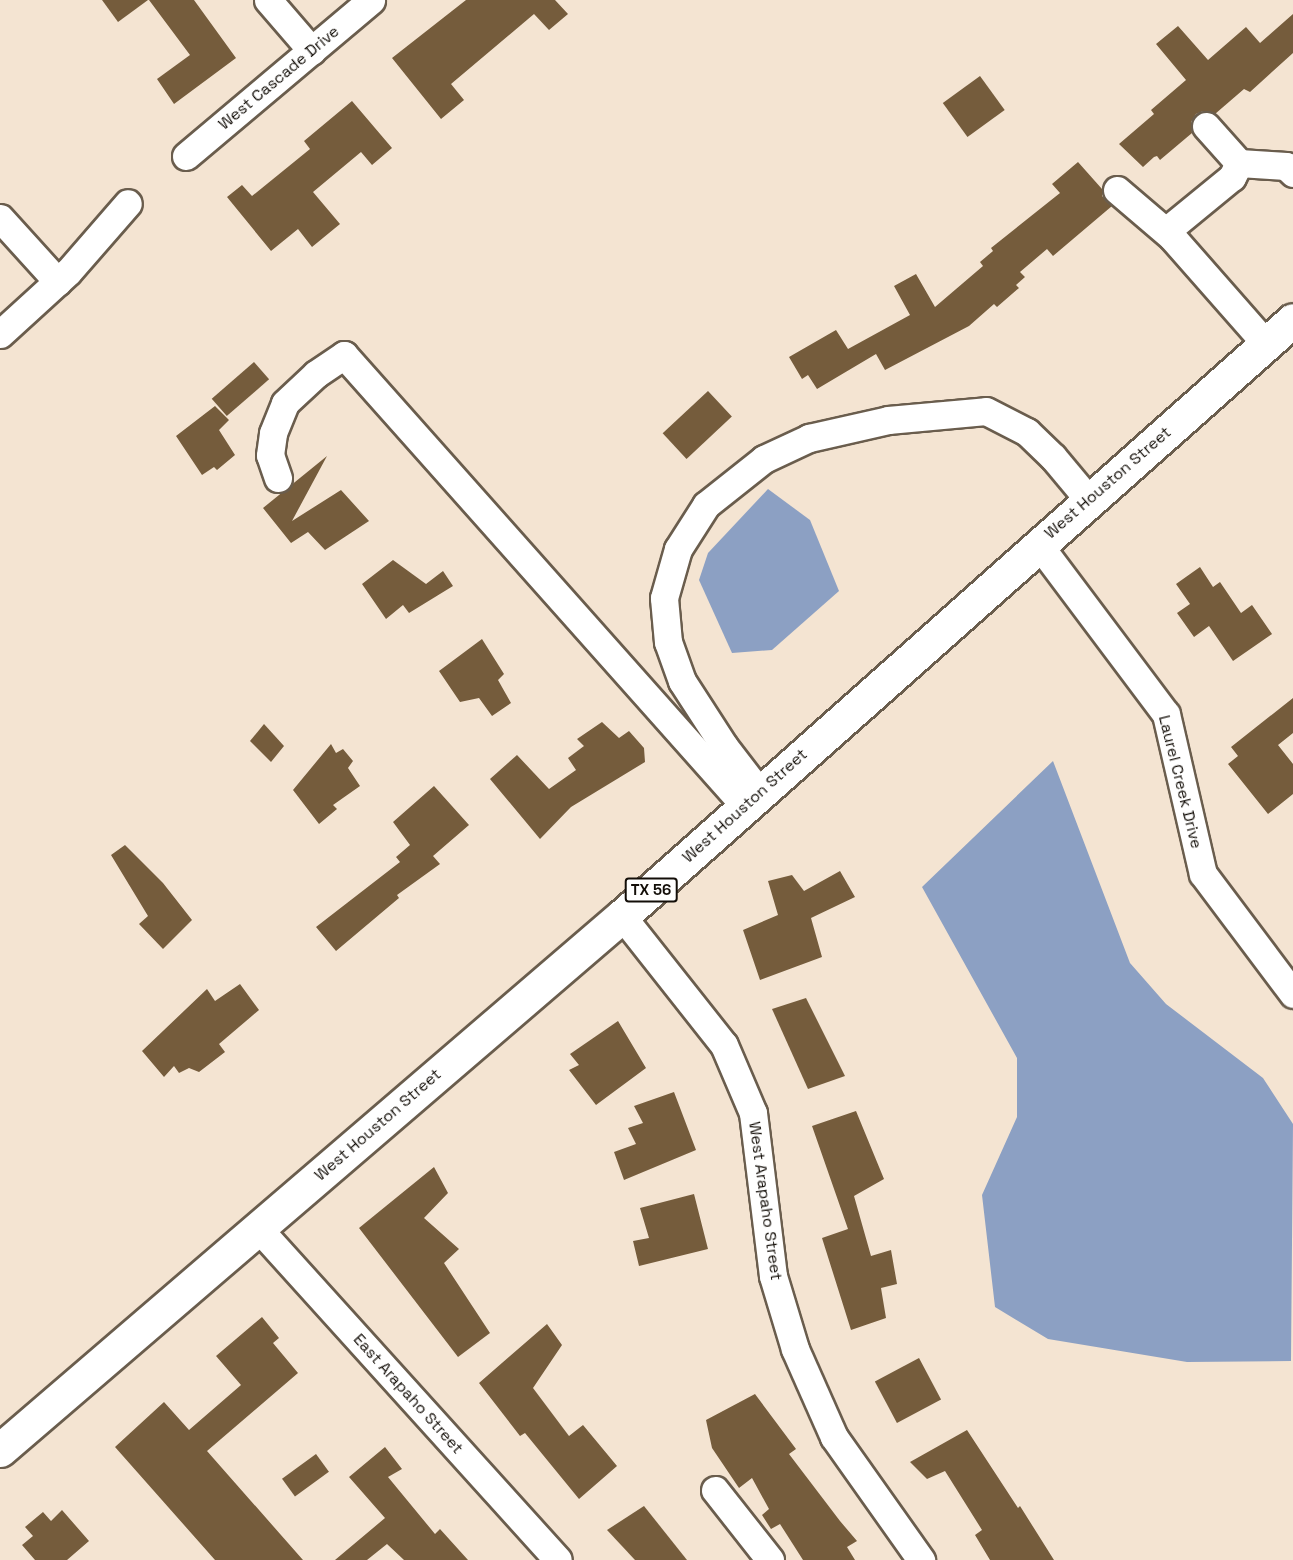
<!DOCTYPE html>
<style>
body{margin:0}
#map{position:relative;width:1293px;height:1560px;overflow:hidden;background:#f4e4d2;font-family:"Space Grotesk",sans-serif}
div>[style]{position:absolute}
.water>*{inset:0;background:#8ca0c3}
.building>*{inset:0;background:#755c3c;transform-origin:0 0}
.roads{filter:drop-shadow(2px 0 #6a5d4d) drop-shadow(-2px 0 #6a5d4d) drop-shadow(0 2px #6a5d4d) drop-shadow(0 -2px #6a5d4d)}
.minor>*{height:27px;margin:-13.5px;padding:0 13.5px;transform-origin:13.5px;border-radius:13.5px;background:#fff}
.major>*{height:33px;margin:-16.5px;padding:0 16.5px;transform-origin:16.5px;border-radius:16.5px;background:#fff}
span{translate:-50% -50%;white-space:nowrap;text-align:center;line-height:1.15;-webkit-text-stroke:5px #fff;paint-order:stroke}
.shield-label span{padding:2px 4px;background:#fff;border:2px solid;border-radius:4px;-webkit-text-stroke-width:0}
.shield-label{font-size:15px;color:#130e08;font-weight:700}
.street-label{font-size:16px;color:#130e08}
</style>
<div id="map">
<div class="water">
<i style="clip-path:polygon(768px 489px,810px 520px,839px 591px,772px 650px,732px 653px,699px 580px,708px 553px)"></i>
<i style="clip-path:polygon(1053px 761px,1130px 963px,1166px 1004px,1263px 1078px,1293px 1124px,1291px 1361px,1187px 1362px,1048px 1339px,995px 1307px,982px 1195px,1017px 1117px,1017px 1058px,922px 887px)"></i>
</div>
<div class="building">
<i style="clip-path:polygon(102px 0,148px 0,118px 22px)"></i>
<i style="clip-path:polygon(149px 0,194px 0,236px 58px,174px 104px,157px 79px,190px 55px)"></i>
<i style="clip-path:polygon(466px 0,555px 0,568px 14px,549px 30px,534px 14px,451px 84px,464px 100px,441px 119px,392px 58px)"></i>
<i style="clip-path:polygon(1293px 14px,1293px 53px,1250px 92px,1244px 89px,1215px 114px,1203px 111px,1196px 114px,1191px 122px,1192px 133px,1160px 160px,1157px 156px,1154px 157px,1143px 167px,1119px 144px,1154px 114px,1151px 110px,1186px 80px,1156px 44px,1178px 26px,1208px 60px,1246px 27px,1260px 43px)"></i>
<i style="left:980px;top:76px;width:42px;height:46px;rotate:54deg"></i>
<i style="clip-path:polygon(352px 101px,392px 148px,372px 165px,361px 152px,313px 192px,340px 224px,312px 247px,298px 229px,271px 251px,227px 197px,242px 185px,252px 196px,310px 149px,304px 141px)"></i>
<i style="clip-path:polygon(1078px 162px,1102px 189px,1102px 196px,1112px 206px,1053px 256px,1047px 249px,1020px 272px,1025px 277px,1016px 285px,1019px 288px,997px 307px,994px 304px,969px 326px,885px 370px,876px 354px,817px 389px,808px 375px,802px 379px,789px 357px,836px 330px,848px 349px,910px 315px,894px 286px,916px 274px,935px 307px,983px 266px,980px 262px,993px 251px,991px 248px,1060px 193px,1052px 184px)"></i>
<i style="left:254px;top:362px;width:23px;height:56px;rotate:49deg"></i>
<i style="left:708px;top:391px;width:35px;height:62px;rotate:47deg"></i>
<i style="clip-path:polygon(215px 406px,229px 420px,219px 430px,235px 455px,217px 470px,214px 467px,202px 475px,176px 436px)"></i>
<i style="clip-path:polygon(327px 456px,292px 521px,341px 490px,369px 521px,325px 550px,308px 532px,291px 543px,263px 508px)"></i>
<i style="clip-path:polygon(393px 560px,426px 584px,443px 571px,453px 586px,409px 613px,403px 605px,386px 619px,362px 584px)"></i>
<i style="clip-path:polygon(1200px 567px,1213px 587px,1220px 582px,1241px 613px,1252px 605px,1272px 634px,1233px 661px,1209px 626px,1194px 637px,1177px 613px,1190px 604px,1176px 584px)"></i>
<i style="clip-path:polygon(482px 639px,504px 674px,498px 680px,511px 703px,492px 716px,479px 698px,460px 702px,439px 671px)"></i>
<i style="clip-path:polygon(1293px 698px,1293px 733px,1278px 745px,1293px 764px,1293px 794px,1268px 814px,1228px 764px,1238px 756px,1231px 747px)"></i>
<i style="clip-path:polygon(602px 722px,619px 738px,629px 731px,644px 748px,645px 762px,571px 807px,540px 839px,490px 779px,517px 755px,549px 789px,576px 770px,568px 758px,584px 746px,577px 739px)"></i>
<i style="clip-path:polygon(264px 724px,284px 746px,271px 762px,250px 741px)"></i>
<i style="clip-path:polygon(331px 744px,336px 753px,343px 749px,353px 761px,348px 768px,360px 786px,333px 805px,337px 809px,319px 824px,293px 790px)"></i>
<i style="clip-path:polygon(434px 786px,469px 825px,433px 856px,440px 864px,397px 895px,399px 898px,336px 951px,316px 927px,400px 862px,396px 857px,410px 845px,393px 822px)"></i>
<i style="clip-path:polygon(125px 845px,163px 883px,192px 920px,163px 949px,139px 924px,148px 916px,111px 855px)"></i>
<i style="clip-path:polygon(840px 871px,855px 897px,811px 918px,822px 957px,760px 980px,743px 930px,778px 915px,768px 881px,792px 875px,804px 891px)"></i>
<i style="clip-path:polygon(240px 984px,259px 1010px,219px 1044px,225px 1052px,199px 1072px,189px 1068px,179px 1073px,174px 1066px,164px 1077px,142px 1051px,207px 989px,215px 1001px)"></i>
<i style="clip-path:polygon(806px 998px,845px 1076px,808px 1089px,772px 1009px)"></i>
<i style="clip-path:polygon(618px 1021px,646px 1068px,596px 1105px,569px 1070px,579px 1065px,570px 1054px)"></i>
<i style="clip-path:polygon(674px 1092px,696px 1150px,624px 1180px,614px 1152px,636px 1144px,628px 1128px,643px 1123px,634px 1106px)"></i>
<i style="clip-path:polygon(856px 1111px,884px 1179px,854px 1196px,871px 1256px,891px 1250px,897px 1284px,881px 1288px,886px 1318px,851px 1330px,822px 1238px,848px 1229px,812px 1126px)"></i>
<i style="clip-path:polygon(434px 1167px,448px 1193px,424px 1218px,459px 1249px,444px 1263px,490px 1333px,458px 1357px,359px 1228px)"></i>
<i style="clip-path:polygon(694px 1194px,708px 1249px,639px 1266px,633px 1241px,649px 1238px,640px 1208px)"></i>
<i style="clip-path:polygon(262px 1317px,279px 1338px,273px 1343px,298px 1373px,207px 1451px,303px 1560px,215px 1560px,115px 1447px,164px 1402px,189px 1430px,241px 1385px,216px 1356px)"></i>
<i style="clip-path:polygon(547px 1324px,562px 1345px,533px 1388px,569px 1436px,583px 1425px,617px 1466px,579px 1499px,525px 1433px,520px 1436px,479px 1383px)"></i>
<i style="left:919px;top:1358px;width:47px;height:50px;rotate:62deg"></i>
<i style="clip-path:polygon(755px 1394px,796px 1449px,789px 1454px,840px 1521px,857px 1541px,847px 1547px,855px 1560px,803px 1560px,780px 1524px,771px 1529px,762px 1515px,769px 1509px,752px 1478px,739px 1488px,712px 1448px,706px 1420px)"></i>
<i style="clip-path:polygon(967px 1430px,1018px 1508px,1020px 1506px,1054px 1560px,990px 1560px,975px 1535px,982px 1530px,945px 1471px,927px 1479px,910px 1462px)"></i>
<i style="clip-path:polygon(385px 1447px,402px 1469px,388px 1477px,435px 1534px,440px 1529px,468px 1560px,404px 1560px,387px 1544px,367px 1560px,335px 1560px,385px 1518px,349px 1477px)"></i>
<i style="left:316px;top:1454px;width:22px;height:42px;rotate:54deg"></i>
<i style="clip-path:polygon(644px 1506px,687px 1560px,635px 1560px,607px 1530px)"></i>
<i style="clip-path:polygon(62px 1510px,89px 1541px,67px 1560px,35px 1560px,22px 1545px,33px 1536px,25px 1527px,43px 1512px,51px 1521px)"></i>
</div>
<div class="roads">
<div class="minor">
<i style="left:268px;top:0;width:67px;rotate:49.2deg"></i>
<i style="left:1206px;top:126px;width:50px;rotate:48.3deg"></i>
<i style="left:1239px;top:163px;width:47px;rotate:3.7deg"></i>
<i style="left:1286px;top:166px;width:10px;rotate:45deg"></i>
<i style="left:186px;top:156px;width:242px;rotate:-40.1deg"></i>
<i style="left:1117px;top:190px;width:72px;rotate:40.5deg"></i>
<i style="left:1172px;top:237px;width:142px;rotate:48.7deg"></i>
<i style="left:0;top:218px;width:86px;rotate:47.8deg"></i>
<i style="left:1166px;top:231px;width:85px;rotate:-39.3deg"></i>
<i style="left:1232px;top:177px;width:16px;rotate:-63deg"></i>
<i style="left:0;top:334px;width:92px;rotate:-42.4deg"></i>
<i style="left:68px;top:272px;width:91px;rotate:-49deg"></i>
<i style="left:278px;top:478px;width:24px;rotate:-109deg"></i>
<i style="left:270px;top:455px;width:22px;rotate:-82deg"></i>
<i style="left:273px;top:433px;width:32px;rotate:-68deg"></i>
<i style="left:285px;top:403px;width:42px;rotate:-43.1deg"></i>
<i style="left:316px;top:374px;width:34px;rotate:-34deg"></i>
<i style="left:344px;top:355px;width:603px;rotate:48.36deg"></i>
<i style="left:1039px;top:545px;width:211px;rotate:53.1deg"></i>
<i style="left:1166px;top:714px;width:164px;rotate:77deg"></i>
<i style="left:1203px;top:874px;width:150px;rotate:53.1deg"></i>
<i style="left:760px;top:793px;width:59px;rotate:-127.5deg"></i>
<i style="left:724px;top:746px;width:77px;rotate:-122.9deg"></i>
<i style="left:682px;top:681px;width:41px;rotate:-109.7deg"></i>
<i style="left:668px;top:642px;width:44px;rotate:-95.2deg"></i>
<i style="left:664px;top:598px;width:51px;rotate:-74.1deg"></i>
<i style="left:678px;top:549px;width:52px;rotate:-57.5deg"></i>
<i style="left:706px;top:505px;width:74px;rotate:-38.4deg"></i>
<i style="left:764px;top:459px;width:50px;rotate:-25deg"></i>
<i style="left:809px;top:438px;width:81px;rotate:-12.8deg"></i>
<i style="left:888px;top:420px;width:98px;rotate:-5.2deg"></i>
<i style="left:986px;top:411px;width:46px;rotate:27.1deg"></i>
<i style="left:1027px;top:432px;width:36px;rotate:44deg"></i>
<i style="left:1053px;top:457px;width:56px;rotate:50.1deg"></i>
<i style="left:622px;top:916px;width:164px;rotate:51.7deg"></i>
<i style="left:724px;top:1045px;width:74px;rotate:66.9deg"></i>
<i style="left:753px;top:1113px;width:164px;rotate:83deg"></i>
<i style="left:773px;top:1276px;width:76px;rotate:73.2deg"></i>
<i style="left:795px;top:1349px;width:96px;rotate:66.1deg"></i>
<i style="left:834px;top:1437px;width:151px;rotate:54.7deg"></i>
<i style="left:258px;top:1228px;width:447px;rotate:47.9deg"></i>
<i style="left:715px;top:1490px;width:89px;rotate:51.8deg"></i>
</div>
<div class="major">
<i style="left:0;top:1450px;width:820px;rotate:-40.65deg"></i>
<i style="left:622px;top:916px;width:897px;rotate:-41.61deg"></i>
</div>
</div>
<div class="shield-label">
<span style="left:651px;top:890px">TX 56</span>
</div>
<div class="street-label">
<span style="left:279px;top:78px;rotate:-40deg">West Cascade Drive</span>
<span style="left:1108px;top:483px;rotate:-41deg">West Houston Street</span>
<span style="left:1180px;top:782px;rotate:76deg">Laurel Creek Drive</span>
<span style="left:745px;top:806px;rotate:-42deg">West Houston Street</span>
<span style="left:378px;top:1125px;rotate:-41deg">West Houston Street</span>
<span style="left:765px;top:1201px;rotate:82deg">West Arapaho Street</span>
<span style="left:408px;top:1394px;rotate:48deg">East Arapaho Street</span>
</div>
</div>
